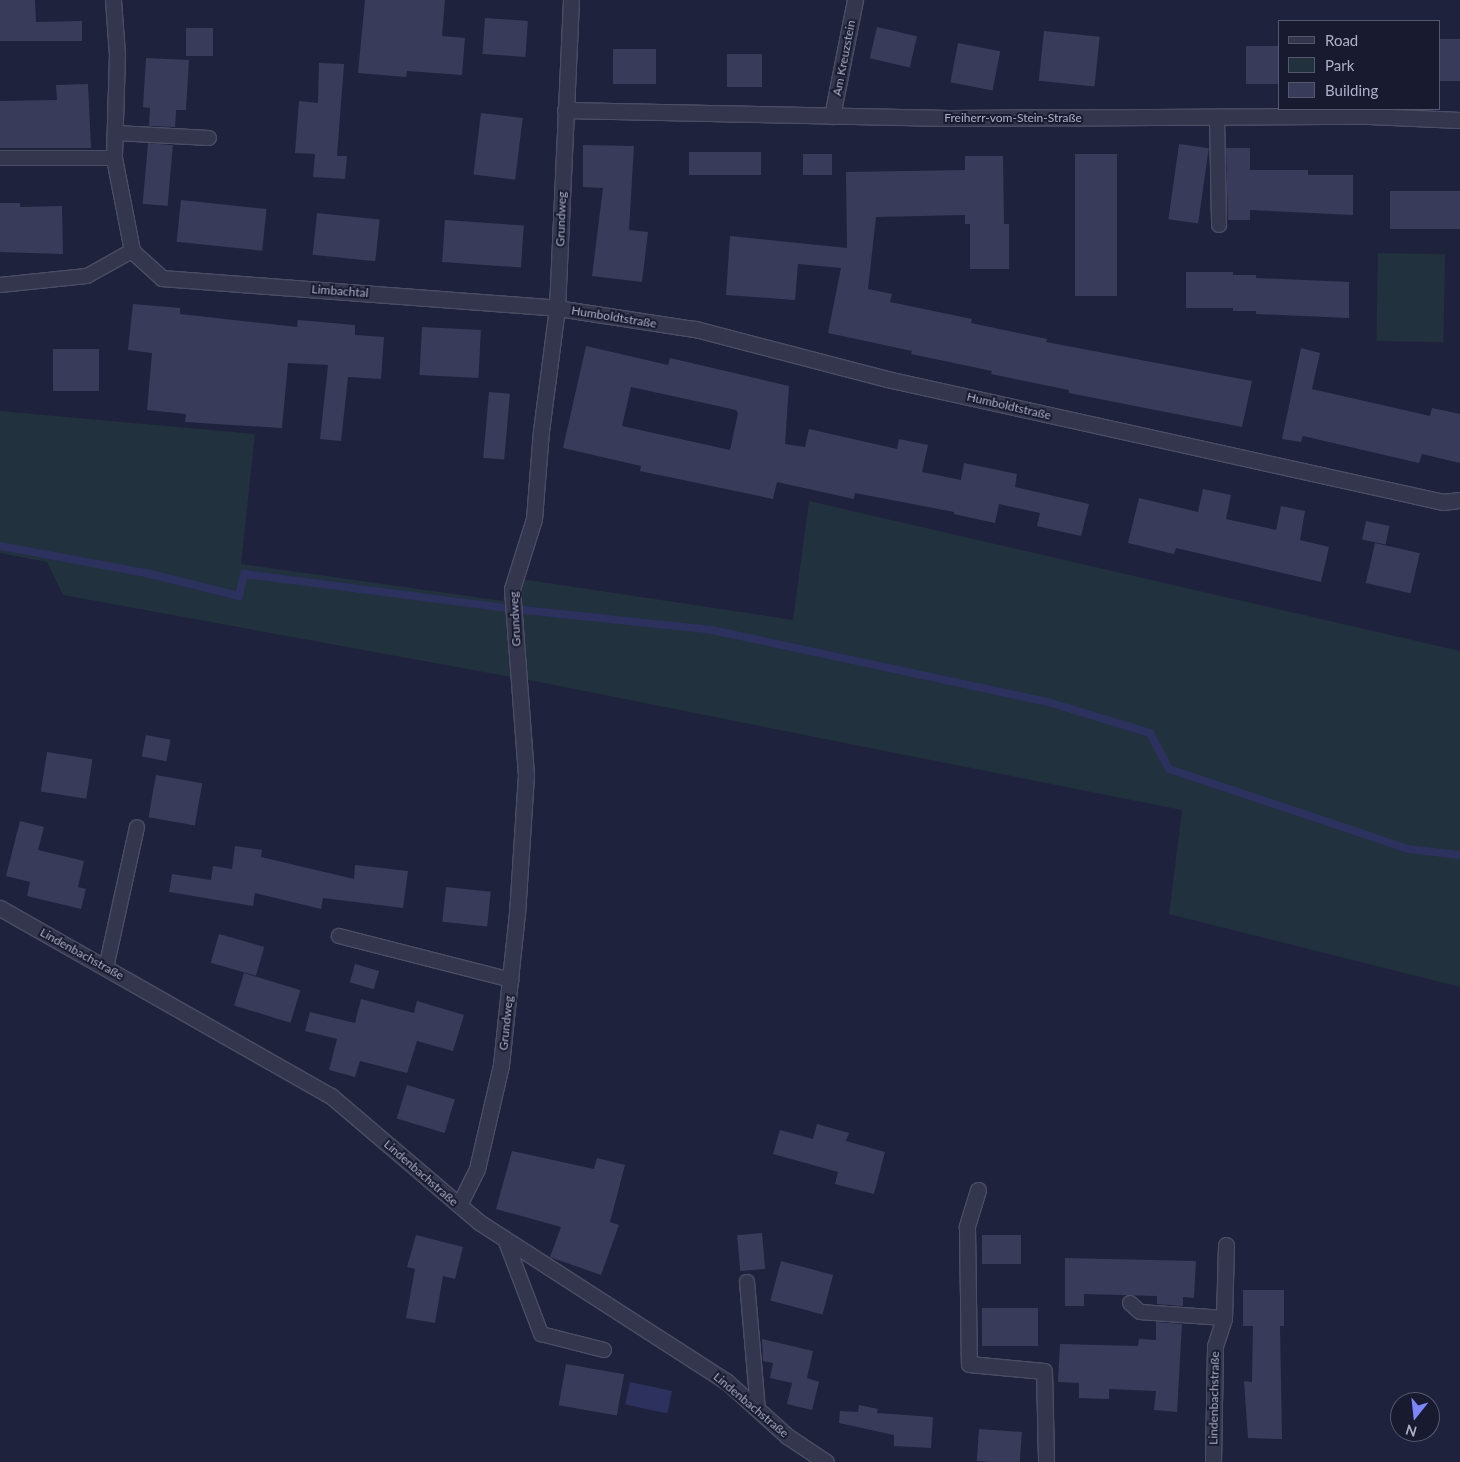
<!DOCTYPE html>
<meta charset="utf-8">
<style>
body{margin:0}
#map{position:relative;width:1460px;height:1462px;overflow:hidden;background:#1f223c;font-family:Lato,sans-serif}
div>[style]{position:absolute}
.green>*{inset:0;background:#21313d;transform-origin:0 0}
.water>*{inset:0;background:#2c315e;transform-origin:0 0}
.stream>*{height:8px;margin:-4px;padding:0 4px;transform-origin:4px;border-radius:4px;background:#2c315e}
.building>*{inset:0;background:#383c5a;transform-origin:0 0}
.roads{filter:drop-shadow(1px 0 #4b4d64) drop-shadow(-1px 0 #4b4d64) drop-shadow(0 1px #4b4d64) drop-shadow(0 -1px #4b4d64)}
.lane>*{height:14px;margin:-7px;padding:0 7px;transform-origin:7px;border-radius:7px;background:#33364c}
.street>*{height:15px;margin:-7.5px;padding:0 7.5px;transform-origin:7.5px;border-radius:7.5px;background:#33364c}
span{translate:-50% -50%;white-space:nowrap;text-align:center;line-height:1.15;-webkit-text-stroke:4px #181b30;paint-order:stroke}
.street-label{font-size:12px;color:#aeb0c8}
.legend{position:absolute;left:1278px;top:20px;width:162px;height:90px;box-sizing:border-box;background:#181b30;border:1px solid #54576d;margin:0;padding:6px 9px;list-style:none;font-size:15px;color:#aeb0c8}
.legend li{display:flex;align-items:center;gap:10px;height:25px}
.legend b{width:25px;border:1px solid #54576d}
.north{position:absolute;left:1390px;top:1392px;width:50px;height:50px;box-sizing:border-box;background:#181b30;border:1px solid #54576d;border-radius:50%;rotate:196deg;font-size:14px;font-weight:700;line-height:20px;text-align:center;color:#aeb0c8}
.north::after{content:'';display:block;margin:auto;width:18px;height:22px;background:#7c86ff;clip-path:polygon(50% 0,100% 100%,50% 72%,0 100%)}
</style>
<div id="map">
<div class="green">
<i style="left:1378px;top:253px;width:67px;height:88px;rotate:1deg"></i>
<i style="clip-path:polygon(0 411px,255px 434px,241px 564px,503px 601px,508px 577px,793px 620px,809px 501px,1460px 651px,1460px 987px,1169px 914px,1182px 810px,539px 682px,63px 595px,47px 562px,0 553px)"></i>
</div>
<div class="water">
<i style="left:630px;top:1382px;width:43px;height:23px;rotate:12deg"></i>
</div>
<div class="stream">
<i style="left:0;top:546px;width:148px;rotate:10.5deg"></i>
<i style="left:146px;top:573px;width:96px;rotate:13.9deg"></i>
<i style="left:239px;top:596px;width:23px;rotate:-77deg"></i>
<i style="left:244px;top:574px;width:265px;rotate:7.4deg"></i>
<i style="left:523px;top:610px;width:190px;rotate:6deg"></i>
<i style="left:712px;top:630px;width:344px;rotate:12.1deg"></i>
<i style="left:1048px;top:702px;width:107px;rotate:16.9deg"></i>
<i style="left:1150px;top:733px;width:41px;rotate:62.2deg"></i>
<i style="left:1169px;top:769px;width:252px;rotate:18.5deg"></i>
<i style="left:1408px;top:849px;width:52px;rotate:6.6deg"></i>
</div>
<div class="building">
<i style="clip-path:polygon(0 0,35px 0,36px 22px,82px 21px,82px 41px,0 41px)"></i>
<i style="clip-path:polygon(365px 0,445px 0,442px 36px,465px 38px,462px 75px,407px 71px,406px 77px,358px 73px)"></i>
<i style="left:485px;top:18px;width:43px;height:36px;rotate:4deg"></i>
<i style="left:877px;top:27px;width:41px;height:32px;rotate:13deg"></i>
<i style="left:186px;top:28px;width:27px;height:28px"></i>
<i style="left:1044px;top:31px;width:56px;height:50px;rotate:6deg"></i>
<i style="left:1439px;top:39px;width:21px;height:42px"></i>
<i style="left:958px;top:43px;width:43px;height:40px;rotate:11deg"></i>
<i style="left:1279px;top:46px;width:38px;height:33px;rotate:90deg"></i>
<i style="left:613px;top:49px;width:43px;height:35px"></i>
<i style="left:727px;top:54px;width:35px;height:33px"></i>
<i style="clip-path:polygon(146px 58px,189px 60px,186px 110px,176px 110px,175px 127px,149px 126px,150px 108px,143px 107px)"></i>
<i style="clip-path:polygon(319px 63px,344px 64px,337px 156px,347px 156px,345px 179px,313px 177px,315px 154px,295px 153px,299px 101px,318px 103px)"></i>
<i style="clip-path:polygon(88px 84px,91px 148px,0 148px,0 101px,57px 100px,56px 85px)"></i>
<i style="left:481px;top:113px;width:42px;height:62px;rotate:7deg"></i>
<i style="left:148px;top:143px;width:25px;height:61px;rotate:5deg"></i>
<i style="left:1179px;top:144px;width:30px;height:76px;rotate:8deg"></i>
<i style="clip-path:polygon(583px 145px,634px 146px,629px 230px,648px 232px,642px 282px,592px 276px,603px 188px,583px 187px)"></i>
<i style="clip-path:polygon(1226px 148px,1250px 148px,1250px 170px,1308px 170px,1308px 175px,1353px 175px,1353px 215px,1250px 210px,1250px 220px,1228px 220px)"></i>
<i style="left:689px;top:152px;width:72px;height:23px"></i>
<i style="left:803px;top:154px;width:29px;height:21px"></i>
<i style="left:1075px;top:154px;width:42px;height:142px"></i>
<i style="clip-path:polygon(965px 156px,1003px 156px,1004px 224px,1009px 224px,1009px 269px,970px 269px,970px 224px,965px 224px,965px 215px,876px 217px,868px 289px,892px 294px,890px 302px,972px 319px,971px 323px,1047px 339px,1046px 342px,1252px 381px,1242px 427px,1069px 393px,1069px 390px,991px 374px,992px 371px,911px 354px,912px 351px,828px 333px,841px 268px,798px 264px,795px 300px,726px 295px,730px 236px,847px 248px,846px 172px,965px 170px)"></i>
<i style="left:1390px;top:191px;width:70px;height:38px"></i>
<i style="left:181px;top:200px;width:86px;height:42px;rotate:6deg"></i>
<i style="clip-path:polygon(0 203px,20px 203px,20px 207px,62px 206px,63px 254px,0 252px)"></i>
<i style="left:317px;top:213px;width:63px;height:42px;rotate:6deg"></i>
<i style="left:445px;top:220px;width:79px;height:42px;rotate:4deg"></i>
<i style="clip-path:polygon(1186px 272px,1233px 272px,1233px 275px,1256px 275px,1256px 278px,1349px 282px,1349px 318px,1256px 314px,1256px 311px,1233px 311px,1233px 308px,1186px 308px)"></i>
<i style="clip-path:polygon(133px 304px,180px 308px,180px 314px,297px 327px,298px 320px,355px 325px,355px 335px,384px 337px,381px 379px,348px 377px,341px 441px,320px 439px,328px 365px,288px 363px,282px 428px,185px 422px,186px 414px,147px 410px,152px 353px,128px 350px)"></i>
<i style="left:422px;top:327px;width:59px;height:48px;rotate:3deg"></i>
<i style="clip-path:polygon(evenodd,586px 346px,668px 365px,670px 358px,789px 386px,785px 444px,805px 447px,809px 429px,897px 449px,899px 439px,928px 445px,922px 472px,961px 480px,964px 463px,1017px 474px,1015px 487px,1089px 504px,1081px 536px,1037px 526px,1040px 513px,999px 504px,995px 523px,954px 514px,954px 512px,855px 493px,854px 499px,777px 482px,773px 499px,640px 471px,641px 466px,563px 448px,586px 346px,631px 387px,736px 410px,738px 413px,730px 450px,622px 426px,631px 387px)"></i>
<i style="clip-path:polygon(1301px 348px,1320px 353px,1312px 389px,1430px 416px,1432px 408px,1460px 414px,1460px 463px,1422px 454px,1419px 463px,1303px 436px,1301px 442px,1282px 439px)"></i>
<i style="left:53px;top:349px;width:46px;height:42px"></i>
<i style="left:489px;top:392px;width:21px;height:66px;rotate:5deg"></i>
<i style="clip-path:polygon(1203px 489px,1231px 495px,1226px 519px,1276px 530px,1281px 506px,1305px 511px,1300px 540px,1329px 547px,1321px 582px,1176px 548px,1174px 554px,1128px 543px,1139px 498px,1198px 512px)"></i>
<i style="left:1366px;top:521px;width:24px;height:19px;rotate:12deg"></i>
<i style="left:1375px;top:543px;width:46px;height:41px;rotate:13deg"></i>
<i style="left:146px;top:735px;width:25px;height:22px;rotate:11deg"></i>
<i style="left:47px;top:752px;width:46px;height:40px;rotate:9deg"></i>
<i style="left:156px;top:775px;width:47px;height:43px;rotate:10deg"></i>
<i style="clip-path:polygon(20px 821px,44px 827px,38px 850px,84px 861px,78px 887px,86px 889px,81px 909px,27px 896px,30px 882px,6px 876px)"></i>
<i style="clip-path:polygon(235px 846px,262px 850px,261px 857px,354px 879px,355px 865px,408px 871px,403px 908px,323px 898px,321px 909px,255px 893px,253px 906px,169px 892px,172px 874px,211px 880px,213px 866px,232px 869px)"></i>
<i style="left:446px;top:887px;width:45px;height:35px;rotate:6deg"></i>
<i style="left:219px;top:934px;width:47px;height:30px;rotate:16deg"></i>
<i style="left:355px;top:964px;width:25px;height:19px;rotate:16deg"></i>
<i style="left:244px;top:973px;width:59px;height:34px;rotate:17deg"></i>
<i style="clip-path:polygon(361px 999px,414px 1013px,417px 1001px,464px 1015px,453px 1051px,417px 1041px,407px 1073px,360px 1061px,355px 1077px,329px 1070px,337px 1039px,305px 1031px,310px 1012px,355px 1023px)"></i>
<i style="left:407px;top:1085px;width:50px;height:35px;rotate:17deg"></i>
<i style="clip-path:polygon(817px 1124px,849px 1133px,846px 1141px,885px 1152px,874px 1194px,835px 1184px,838px 1172px,773px 1154px,780px 1130px,813px 1139px)"></i>
<i style="clip-path:polygon(512px 1151px,594px 1169px,597px 1158px,625px 1165px,610px 1222px,619px 1225px,601px 1275px,550px 1257px,561px 1227px,496px 1209px)"></i>
<i style="left:762px;top:1233px;width:36px;height:25px;rotate:85deg"></i>
<i style="clip-path:polygon(416px 1235px,463px 1247px,455px 1279px,443px 1276px,435px 1323px,406px 1318px,415px 1269px,407px 1267px)"></i>
<i style="left:982px;top:1235px;width:39px;height:29px"></i>
<i style="clip-path:polygon(1065px 1258px,1196px 1261px,1194px 1298px,1183px 1297px,1183px 1306px,1157px 1304px,1157px 1296px,1084px 1294px,1084px 1306px,1065px 1306px)"></i>
<i style="left:781px;top:1261px;width:54px;height:41px;rotate:15deg"></i>
<i style="clip-path:polygon(1243px 1290px,1284px 1290px,1284px 1326px,1280px 1326px,1282px 1439px,1248px 1438px,1244px 1381px,1252px 1382px,1253px 1326px,1243px 1326px)"></i>
<i style="left:982px;top:1308px;width:56px;height:38px"></i>
<i style="clip-path:polygon(1156px 1322px,1182px 1324px,1177px 1412px,1154px 1410px,1156px 1391px,1109px 1389px,1109px 1399px,1079px 1398px,1079px 1383px,1058px 1382px,1060px 1344px,1138px 1346px,1139px 1339px,1156px 1340px)"></i>
<i style="clip-path:polygon(762px 1339px,813px 1351px,807px 1378px,819px 1382px,812px 1410px,787px 1404px,792px 1383px,770px 1378px,773px 1363px,763px 1361px)"></i>
<i style="left:566px;top:1364px;width:59px;height:42px;rotate:10deg"></i>
<i style="clip-path:polygon(859px 1405px,878px 1409px,877px 1413px,933px 1417px,931px 1448px,894px 1446px,894px 1435px,839px 1423px,840px 1411px,858px 1412px)"></i>
<i style="left:979px;top:1429px;width:43px;height:32px;rotate:4deg"></i>
</div>
<div class="roads">
<div class="lane">
<i style="left:1217px;top:117px;width:108px;rotate:88.9deg"></i>
<i style="left:116px;top:133px;width:93px;rotate:3.1deg"></i>
<i style="left:0;top:158px;width:114px"></i>
<i style="left:0;top:285px;width:87px;rotate:-5.9deg"></i>
<i style="left:87px;top:276px;width:51px;rotate:-29.1deg"></i>
<i style="left:339px;top:936px;width:178px;rotate:14.3deg"></i>
<i style="left:106px;top:968px;width:144px;rotate:-77.6deg"></i>
<i style="left:505px;top:1239px;width:102px;rotate:69.2deg"></i>
<i style="left:541px;top:1334px;width:65px;rotate:14.3deg"></i>
<i style="left:747px;top:1282px;width:128px;rotate:85.1deg"></i>
<i style="left:1130px;top:1303px;width:13px;rotate:42deg"></i>
<i style="left:1140px;top:1312px;width:84px;rotate:4.1deg"></i>
</div>
<div class="street">
<i style="left:113px;top:0;width:54px;rotate:85.8deg"></i>
<i style="left:117px;top:54px;width:104px;rotate:91.7deg"></i>
<i style="left:114px;top:158px;width:95px;rotate:79deg"></i>
<i style="left:132px;top:251px;width:40px;rotate:42deg"></i>
<i style="left:162px;top:278px;width:396px;rotate:4.3deg"></i>
<i style="left:557px;top:308px;width:140px;rotate:8.7deg"></i>
<i style="left:695px;top:329px;width:198px;rotate:14.6deg"></i>
<i style="left:887px;top:379px;width:569px;rotate:12.47deg"></i>
<i style="left:1443px;top:502px;width:17px;rotate:-7deg"></i>
<i style="left:565px;top:110px;width:384px;rotate:1.2deg"></i>
<i style="left:949px;top:118px;width:420px;rotate:-0.3deg"></i>
<i style="left:1369px;top:116px;width:91px;rotate:2.5deg"></i>
<i style="left:832px;top:116px;width:118px;rotate:-78.8deg"></i>
<i style="left:0;top:908px;width:381px;rotate:29.6deg"></i>
<i style="left:331px;top:1096px;width:194px;rotate:40.4deg"></i>
<i style="left:479px;top:1222px;width:294px;rotate:32.8deg"></i>
<i style="left:726px;top:1381px;width:82px;rotate:42deg"></i>
<i style="left:787px;top:1436px;width:47px;rotate:33.7deg"></i>
<i style="left:978px;top:1190px;width:39px;rotate:107deg"></i>
<i style="left:967px;top:1227px;width:137px;rotate:89.2deg"></i>
<i style="left:969px;top:1364px;width:75px;rotate:5.3deg"></i>
<i style="left:1044px;top:1371px;width:91px;rotate:88.7deg"></i>
<i style="left:459px;top:1205px;width:40px;rotate:-63.4deg"></i>
<i style="left:477px;top:1169px;width:107px;rotate:-77deg"></i>
<i style="left:501px;top:1065px;width:152px;rotate:-84deg"></i>
<i style="left:517px;top:914px;width:139px;rotate:-86.3deg"></i>
<i style="left:526px;top:775px;width:187px;rotate:-94.3deg"></i>
<i style="left:512px;top:589px;width:73px;rotate:-72.6deg"></i>
<i style="left:534px;top:519px;width:88px;rotate:-85.5deg"></i>
<i style="left:541px;top:431px;width:124px;rotate:-82.6deg"></i>
<i style="left:557px;top:308px;width:308px;rotate:-87.4deg"></i>
<i style="left:1213px;top:1462px;width:116px;rotate:-89deg"></i>
<i style="left:1215px;top:1346px;width:29px;rotate:-72deg"></i>
<i style="left:1224px;top:1318px;width:73px;rotate:-88.4deg"></i>
</div>
</div>
<div class="street-label">
<span style="left:844px;top:58px;rotate:-79deg">Am Kreuzstein</span>
<span style="left:1013px;top:118px">Freiherr-vom-Stein-Straße</span>
<span style="left:561px;top:219px;rotate:-88deg">Grundweg</span>
<span style="left:340px;top:291px;rotate:4deg">Limbachtal</span>
<span style="left:614px;top:317px;rotate:9deg">Humboldtstraße</span>
<span style="left:1009px;top:406px;rotate:13deg">Humboldtstraße</span>
<span style="left:515px;top:619px;rotate:-93deg">Grundweg</span>
<span style="left:82px;top:954px;rotate:29deg">Lindenbachstraße</span>
<span style="left:506px;top:1023px;rotate:-84deg">Grundweg</span>
<span style="left:421px;top:1173px;rotate:41deg">Lindenbachstraße</span>
<span style="left:1214px;top:1398px;rotate:-89deg">Lindenbachstraße</span>
<span style="left:751px;top:1405px;rotate:40deg">Lindenbachstraße</span>
</div>
<ul class="legend">
<li><b style="height:6px;background:#33364c"></b>Road</li>
<li><b style="height:14px;background:#21313d"></b>Park</li>
<li><b style="height:14px;background:#383c5a"></b>Building</li>
</ul>
<div class="north">N</div>
</div>
